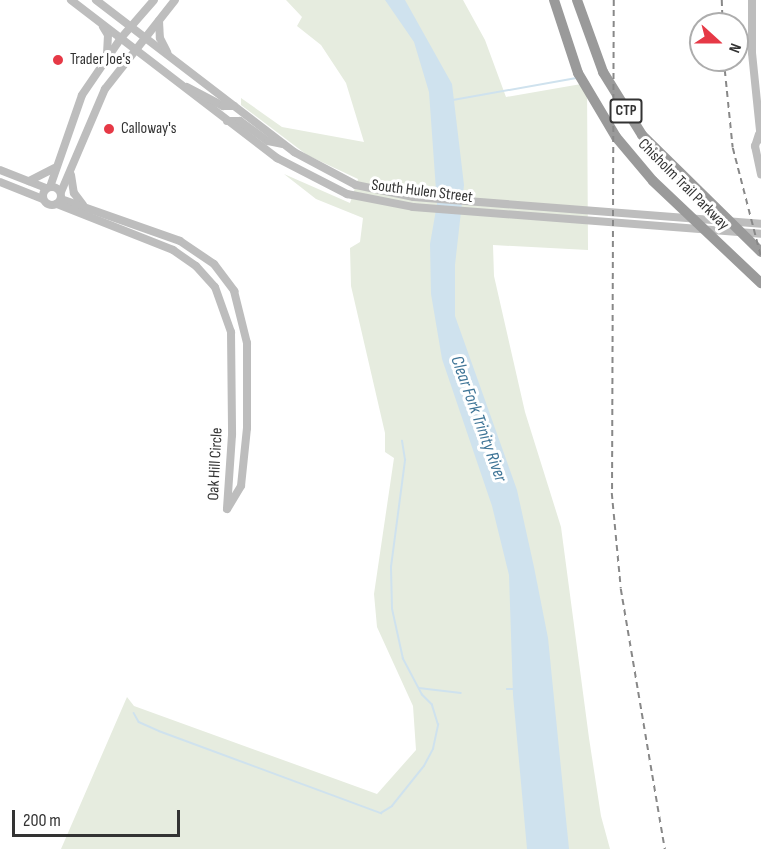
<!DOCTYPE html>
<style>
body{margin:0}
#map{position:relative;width:761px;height:849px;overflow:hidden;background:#fff;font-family:"Sofia Sans Condensed",sans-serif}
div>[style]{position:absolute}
.green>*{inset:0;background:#e6ecdf}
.water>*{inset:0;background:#cfe2ee}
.stream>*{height:1.5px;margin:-0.75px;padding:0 0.75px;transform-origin:0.75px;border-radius:0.75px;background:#cfe2ee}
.secondary>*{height:8px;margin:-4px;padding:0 4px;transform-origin:4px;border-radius:4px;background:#bdbdbd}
.secondary>.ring{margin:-4px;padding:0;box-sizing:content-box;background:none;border:8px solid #bdbdbd;border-radius:50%}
.highway>*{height:10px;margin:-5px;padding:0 5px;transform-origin:5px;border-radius:5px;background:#9a9a9a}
.rail>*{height:1.5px;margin-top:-0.75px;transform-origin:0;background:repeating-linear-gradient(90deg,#888 0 6px,transparent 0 10.5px)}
.dots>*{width:16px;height:16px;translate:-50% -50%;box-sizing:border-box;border:3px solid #fff;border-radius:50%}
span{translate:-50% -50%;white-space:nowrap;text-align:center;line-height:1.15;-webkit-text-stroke:6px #fff;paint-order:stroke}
.shield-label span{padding:2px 4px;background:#fff;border:2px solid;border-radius:4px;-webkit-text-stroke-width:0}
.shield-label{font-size:15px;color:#333;font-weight:700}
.poi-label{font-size:16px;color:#333}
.left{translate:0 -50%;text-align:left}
.street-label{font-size:16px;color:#333}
.water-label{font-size:18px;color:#3f7597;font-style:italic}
.north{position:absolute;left:689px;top:12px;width:60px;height:60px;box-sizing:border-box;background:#fff;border:2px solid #adadad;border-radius:50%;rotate:111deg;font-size:16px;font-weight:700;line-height:24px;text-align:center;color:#333}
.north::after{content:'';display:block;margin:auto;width:21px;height:27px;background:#e63946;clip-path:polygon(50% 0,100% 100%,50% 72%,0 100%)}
.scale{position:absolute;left:12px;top:810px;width:168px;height:27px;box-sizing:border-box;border:3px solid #333;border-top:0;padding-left:8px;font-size:18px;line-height:21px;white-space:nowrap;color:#333;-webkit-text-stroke:4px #fff;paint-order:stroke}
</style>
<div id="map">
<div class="green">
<i style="clip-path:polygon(286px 0,463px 0,485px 40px,506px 97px,587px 83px,588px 250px,493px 245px,494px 276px,525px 412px,561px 527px,589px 738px,601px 816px,610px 849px,61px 849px,127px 697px,134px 706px,377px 794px,416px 750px,413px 706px,377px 627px,374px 594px,394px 458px,385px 452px,385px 433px,351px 286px,350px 248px,360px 242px,363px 218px,316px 199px,284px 174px,350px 203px,358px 179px,307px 155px,241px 105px,241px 98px,282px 127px,364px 142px,346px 83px,321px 45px,297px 26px,302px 17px)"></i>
</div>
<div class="water">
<i style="clip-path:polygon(385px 0,405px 0,452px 84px,464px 185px,455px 265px,455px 316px,517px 490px,534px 567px,548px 638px,569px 849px,527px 849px,513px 695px,509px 575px,492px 506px,442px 359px,431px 294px,430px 244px,437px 204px,429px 92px,414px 42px)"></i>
</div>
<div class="stream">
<i style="left:453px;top:100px;width:125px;rotate:-10.1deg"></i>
<i style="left:419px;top:688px;width:42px;rotate:6.8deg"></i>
<i style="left:507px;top:689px;width:8px"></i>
<i style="left:134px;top:713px;width:10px;rotate:61deg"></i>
<i style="left:139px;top:722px;width:22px;rotate:24deg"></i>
<i style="left:159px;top:731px;width:237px;rotate:20.3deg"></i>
<i style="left:381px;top:813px;width:13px;rotate:-32deg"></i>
<i style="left:392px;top:806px;width:51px;rotate:-51.3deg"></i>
<i style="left:424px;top:766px;width:19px;rotate:-62deg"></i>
<i style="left:433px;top:749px;width:25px;rotate:-78deg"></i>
<i style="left:438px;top:725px;width:21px;rotate:-107deg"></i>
<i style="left:432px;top:705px;width:14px;rotate:-135deg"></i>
<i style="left:422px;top:695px;width:41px;rotate:-117.8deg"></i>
<i style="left:403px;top:659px;width:51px;rotate:-102.4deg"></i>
<i style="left:392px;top:609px;width:42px;rotate:-91.4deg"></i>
<i style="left:391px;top:567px;width:108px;rotate:-82.5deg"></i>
<i style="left:405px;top:460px;width:19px;rotate:-99deg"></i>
</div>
<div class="secondary">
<i style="left:71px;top:0;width:260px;rotate:37.5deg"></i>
<i style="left:277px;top:158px;width:79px;rotate:27.2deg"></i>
<i style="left:347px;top:194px;width:67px;rotate:11.1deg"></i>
<i style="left:413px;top:207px;width:349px;rotate:4.4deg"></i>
<i style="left:96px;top:0;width:250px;rotate:37.5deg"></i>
<i style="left:294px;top:152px;width:70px;rotate:28deg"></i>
<i style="left:356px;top:185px;width:59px;rotate:11.7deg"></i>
<i style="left:414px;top:197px;width:348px;rotate:4.4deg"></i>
<i style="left:752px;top:0;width:53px;rotate:90deg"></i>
<i style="left:752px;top:53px;width:87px;rotate:84.1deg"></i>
<i style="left:159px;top:21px;width:17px;rotate:87deg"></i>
<i style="left:160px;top:38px;width:16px;rotate:63deg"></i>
<i style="left:103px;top:27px;width:9px;rotate:58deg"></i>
<i style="left:108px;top:35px;width:21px;rotate:93deg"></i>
<i style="left:187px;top:87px;width:41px;rotate:27.8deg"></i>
<i style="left:223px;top:106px;width:11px"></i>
<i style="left:227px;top:121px;width:13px"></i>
<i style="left:240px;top:121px;width:34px;rotate:36deg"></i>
<i style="left:268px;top:141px;width:14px;rotate:12deg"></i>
<i style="left:759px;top:134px;width:13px;rotate:108deg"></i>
<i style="left:755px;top:146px;width:29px;rotate:78deg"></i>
<i style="left:0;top:170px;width:49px;rotate:21.4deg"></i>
<i style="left:71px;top:175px;width:18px;rotate:81deg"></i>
<i style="left:74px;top:193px;width:15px;rotate:53deg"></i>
<i style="left:29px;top:181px;width:29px;rotate:-27deg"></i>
<i style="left:0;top:182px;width:46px;rotate:21.6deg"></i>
<i class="ring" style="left:43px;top:187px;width:10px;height:10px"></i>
<i style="left:50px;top:187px;width:97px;rotate:-70.8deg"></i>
<i style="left:82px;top:95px;width:69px;rotate:-55.6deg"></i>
<i style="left:121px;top:38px;width:50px;rotate:-49deg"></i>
<i style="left:61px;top:192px;width:112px;rotate:-66.9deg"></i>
<i style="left:105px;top:89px;width:113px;rotate:-51.8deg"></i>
<i style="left:61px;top:199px;width:126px;rotate:19.4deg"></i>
<i style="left:180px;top:241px;width:41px;rotate:34.1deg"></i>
<i style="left:214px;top:264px;width:34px;rotate:53deg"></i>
<i style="left:234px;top:291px;width:54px;rotate:76deg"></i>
<i style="left:247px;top:343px;width:85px;rotate:90deg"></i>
<i style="left:247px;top:428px;width:58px;rotate:95.9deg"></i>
<i style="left:241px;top:486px;width:27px;rotate:121deg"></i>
<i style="left:57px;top:204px;width:125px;rotate:21.6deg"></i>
<i style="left:173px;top:250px;width:28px;rotate:35deg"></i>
<i style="left:196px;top:266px;width:28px;rotate:48deg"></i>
<i style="left:215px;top:287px;width:48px;rotate:70.4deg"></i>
<i style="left:231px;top:332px;width:103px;rotate:89.4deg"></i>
<i style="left:232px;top:435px;width:74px;rotate:93.9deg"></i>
</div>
<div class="highway">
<i style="left:554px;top:0;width:77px;rotate:71.8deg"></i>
<i style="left:578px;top:73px;width:74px;rotate:59.3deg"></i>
<i style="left:616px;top:137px;width:57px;rotate:49.9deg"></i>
<i style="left:653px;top:181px;width:149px;rotate:43.4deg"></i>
<i style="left:577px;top:0;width:77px;rotate:70.1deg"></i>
<i style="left:603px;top:72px;width:74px;rotate:58.2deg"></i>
<i style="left:642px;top:135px;width:167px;rotate:44.5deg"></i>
</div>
<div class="rail">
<i style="left:614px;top:0;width:493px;rotate:90.2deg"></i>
<i style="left:612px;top:493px;width:96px;rotate:84.6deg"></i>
<i style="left:621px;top:589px;width:264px;rotate:80.4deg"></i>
<i style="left:722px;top:0;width:24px;rotate:88deg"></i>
<i style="left:724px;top:60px;width:88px;rotate:84.2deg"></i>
<i style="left:733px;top:148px;width:112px;rotate:75.5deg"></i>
</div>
<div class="dots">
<i style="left:58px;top:60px;background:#e63946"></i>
<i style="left:109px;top:129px;background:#e63946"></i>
</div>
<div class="shield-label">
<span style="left:626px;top:111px">CTP</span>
</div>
<div class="poi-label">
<span class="left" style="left:70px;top:60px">Trader Joe's</span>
<span class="left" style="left:121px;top:129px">Calloway's</span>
</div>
<div class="street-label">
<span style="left:683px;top:185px;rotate:45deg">Chisholm Trail Parkway</span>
<span style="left:422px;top:192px;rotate:7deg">South Hulen Street</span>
<span style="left:216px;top:464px;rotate:-87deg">Oak Hill Circle</span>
</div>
<div class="water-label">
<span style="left:478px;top:419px;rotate:70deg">Clear Fork Trinity River</span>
</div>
<div class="north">N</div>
<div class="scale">200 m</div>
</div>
